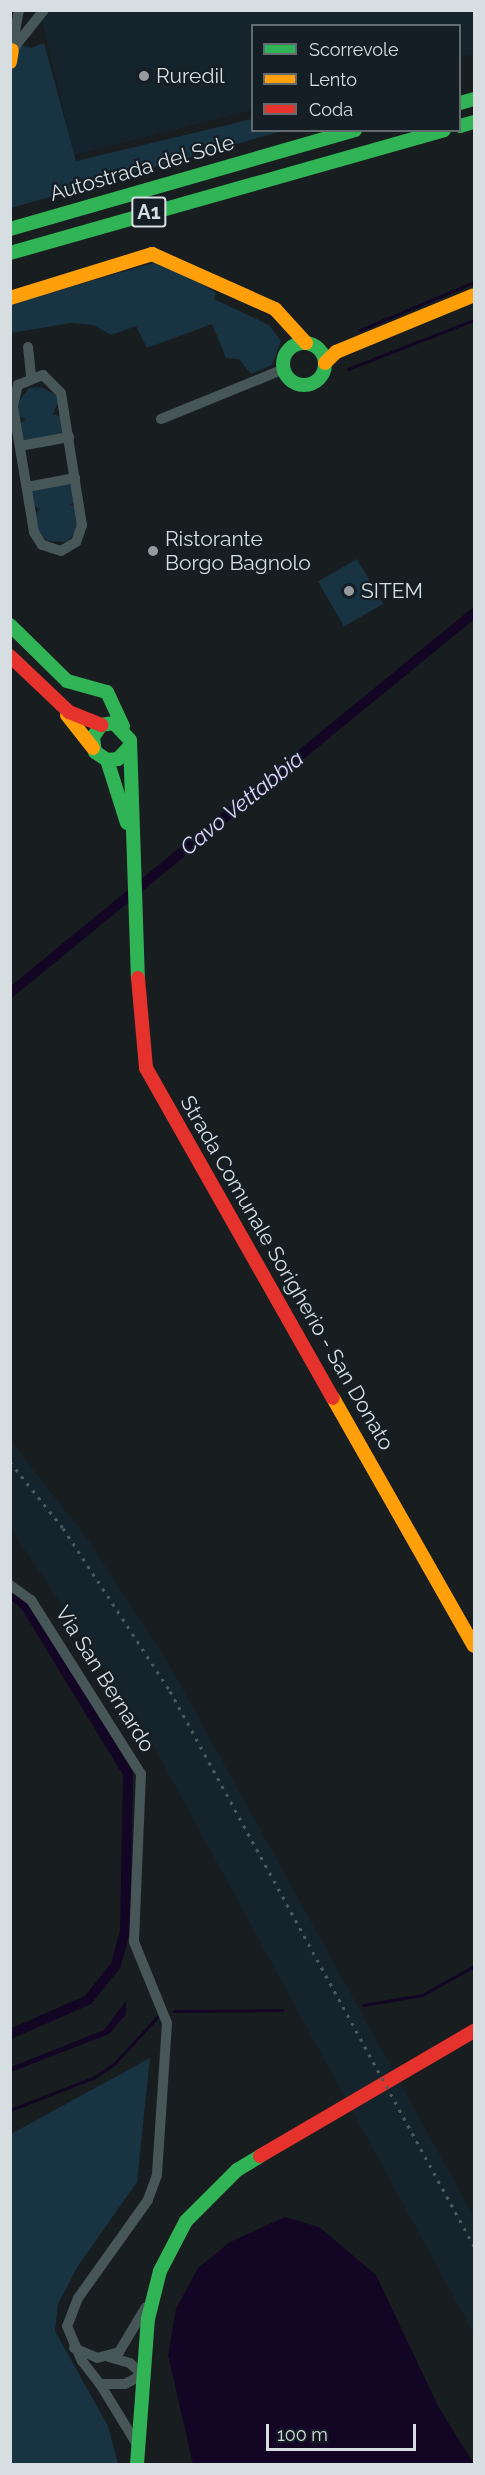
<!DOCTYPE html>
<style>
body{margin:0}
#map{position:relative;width:485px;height:2475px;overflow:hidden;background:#181d20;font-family:Raleway,sans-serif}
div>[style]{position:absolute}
.built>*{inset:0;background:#15242c}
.green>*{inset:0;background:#183341;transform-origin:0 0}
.water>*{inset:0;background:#120624}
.stream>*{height:3px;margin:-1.5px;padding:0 1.5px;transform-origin:1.5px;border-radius:1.5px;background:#120624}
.canal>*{height:10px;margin:-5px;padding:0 5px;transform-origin:5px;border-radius:5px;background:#120624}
.street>*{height:10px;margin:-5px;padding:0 5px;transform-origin:5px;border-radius:5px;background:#475758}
.fast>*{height:14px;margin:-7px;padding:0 7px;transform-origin:7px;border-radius:7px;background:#30b455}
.fast>.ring{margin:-7px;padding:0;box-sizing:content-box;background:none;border:14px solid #30b455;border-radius:50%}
.slow>*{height:14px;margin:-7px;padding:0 7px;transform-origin:7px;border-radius:7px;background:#ff9f0a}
.jam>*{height:14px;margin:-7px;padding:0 7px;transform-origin:7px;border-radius:7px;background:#e5322d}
.rail>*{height:3px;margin-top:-1.5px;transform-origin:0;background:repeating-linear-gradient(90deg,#50595c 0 3px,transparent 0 9px)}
.dots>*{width:16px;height:16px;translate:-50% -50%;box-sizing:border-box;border:3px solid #141e24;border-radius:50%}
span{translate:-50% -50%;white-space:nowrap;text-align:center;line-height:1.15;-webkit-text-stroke:4.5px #141e24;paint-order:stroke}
.shield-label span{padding:2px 4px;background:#141e24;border:2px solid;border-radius:4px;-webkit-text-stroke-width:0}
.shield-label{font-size:20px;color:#d7dee2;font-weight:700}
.poi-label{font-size:21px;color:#d7dee2}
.left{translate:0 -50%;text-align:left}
.street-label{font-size:21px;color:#d7dee2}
.water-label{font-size:22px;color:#e2d5fe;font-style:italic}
.frame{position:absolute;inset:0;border:12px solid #d7dee2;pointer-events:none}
.legend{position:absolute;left:251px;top:24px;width:210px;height:108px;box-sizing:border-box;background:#141e24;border:2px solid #626b70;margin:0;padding:8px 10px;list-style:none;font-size:18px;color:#d7dee2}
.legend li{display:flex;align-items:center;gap:12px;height:30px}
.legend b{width:30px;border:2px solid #626b70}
.scale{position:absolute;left:266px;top:2424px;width:150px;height:27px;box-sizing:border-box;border:3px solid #d7dee2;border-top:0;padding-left:8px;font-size:18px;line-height:21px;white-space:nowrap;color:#d7dee2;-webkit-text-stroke:4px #141e24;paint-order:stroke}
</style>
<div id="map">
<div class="built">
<i style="clip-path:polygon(40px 11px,474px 11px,474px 54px,460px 57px,460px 26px,252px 26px,252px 110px,74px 155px)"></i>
<i style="clip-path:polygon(10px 1440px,89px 1541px,170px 1666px,474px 2217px,474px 2334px,142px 1725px,11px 1529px)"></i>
</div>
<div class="green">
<i style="clip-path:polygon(10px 42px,31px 48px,44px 43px,76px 161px,252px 119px,252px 130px,282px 131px,11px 208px)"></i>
<i style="clip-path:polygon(157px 262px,204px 285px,216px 293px,214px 299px,269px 325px,281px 341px,272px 365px,251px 374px,239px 359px,226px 358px,212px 324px,147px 348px,136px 326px,111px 335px,94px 325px,71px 323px,11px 333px,11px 304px)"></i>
<i style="clip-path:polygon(41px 387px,60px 397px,53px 414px,62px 417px,66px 437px,22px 444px,19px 425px,26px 419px,17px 416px,16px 405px,29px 388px)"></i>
<i style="clip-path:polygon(74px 480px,77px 498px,70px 505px,78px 506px,81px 526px,67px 542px,48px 541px,37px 533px,34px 514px,40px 509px,32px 505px,29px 488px)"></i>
<i style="left:357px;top:559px;width:52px;height:45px;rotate:60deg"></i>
<i style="clip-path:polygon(150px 2058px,137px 2182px,78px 2266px,58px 2304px,55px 2331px,108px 2426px,118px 2464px,11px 2464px,11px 2134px)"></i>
</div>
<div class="water">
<i style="clip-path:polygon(126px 2001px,126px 2014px,109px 2034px,11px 2072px,11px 2067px,104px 2030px)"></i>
<i style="clip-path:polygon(285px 2217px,319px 2227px,376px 2275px,438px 2406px,474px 2464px,193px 2464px,168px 2355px,176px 2309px,198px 2268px,230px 2242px)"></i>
</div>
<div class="stream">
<i style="left:360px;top:330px;width:124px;rotate:-22.8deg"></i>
<i style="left:348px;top:369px;width:135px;rotate:-21.3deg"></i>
<i style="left:363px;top:2005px;width:60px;rotate:-9.6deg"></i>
<i style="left:422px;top:1995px;width:60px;rotate:-29.1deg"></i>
<i style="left:174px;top:2011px;width:108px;rotate:-0.5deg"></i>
<i style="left:10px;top:2110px;width:89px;rotate:-21.1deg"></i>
<i style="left:93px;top:2078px;width:27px;rotate:-34deg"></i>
<i style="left:115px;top:2063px;width:62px;rotate:-47.6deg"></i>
</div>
<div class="canal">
<i style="left:10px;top:993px;width:600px;rotate:-39.32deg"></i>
<i style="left:10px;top:1593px;width:19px;rotate:39deg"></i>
<i style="left:25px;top:1605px;width:198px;rotate:58.6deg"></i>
<i style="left:128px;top:1774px;width:157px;rotate:91.1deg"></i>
<i style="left:125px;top:1931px;width:35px;rotate:105deg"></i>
<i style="left:116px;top:1965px;width:45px;rotate:128.7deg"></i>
<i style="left:88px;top:2000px;width:85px;rotate:156.4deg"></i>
</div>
<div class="street">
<i style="left:13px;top:41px;width:32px;rotate:-79deg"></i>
<i style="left:12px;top:50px;width:51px;rotate:-51.3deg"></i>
<i style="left:28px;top:347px;width:29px;rotate:84deg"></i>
<i style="left:43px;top:375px;width:25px;rotate:45deg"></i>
<i style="left:61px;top:393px;width:134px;rotate:81deg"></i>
<i style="left:82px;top:525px;width:18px;rotate:109deg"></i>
<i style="left:76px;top:542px;width:17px;rotate:149deg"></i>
<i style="left:61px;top:551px;width:20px;rotate:-162deg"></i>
<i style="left:42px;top:545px;width:15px;rotate:-122deg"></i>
<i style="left:34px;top:532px;width:128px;rotate:-99.5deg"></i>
<i style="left:13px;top:406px;width:22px;rotate:-77deg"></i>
<i style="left:18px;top:385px;width:27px;rotate:-22deg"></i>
<i style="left:161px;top:419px;width:133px;rotate:-22.1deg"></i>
<i style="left:20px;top:446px;width:50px;rotate:-10.4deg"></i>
<i style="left:27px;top:487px;width:49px;rotate:-10.6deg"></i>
<i style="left:10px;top:1585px;width:26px;rotate:36deg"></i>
<i style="left:31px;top:1600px;width:206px;rotate:57.7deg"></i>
<i style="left:141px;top:1774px;width:168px;rotate:92.4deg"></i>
<i style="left:134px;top:1942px;width:87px;rotate:67.8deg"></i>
<i style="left:167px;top:2023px;width:152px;rotate:93.8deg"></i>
<i style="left:157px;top:2175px;width:27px;rotate:110deg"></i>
<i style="left:148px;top:2200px;width:120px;rotate:125.5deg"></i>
<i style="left:78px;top:2298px;width:30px;rotate:111deg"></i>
<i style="left:67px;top:2326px;width:38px;rotate:67deg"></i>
<i style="left:82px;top:2361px;width:29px;rotate:52deg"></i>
<i style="left:100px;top:2384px;width:25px"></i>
<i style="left:125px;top:2384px;width:19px;rotate:-28deg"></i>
<i style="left:142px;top:2375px;width:17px;rotate:-135deg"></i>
<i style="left:130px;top:2363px;width:22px;rotate:-164deg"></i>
<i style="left:74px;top:2348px;width:25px;rotate:23deg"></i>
<i style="left:97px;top:2358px;width:23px;rotate:-15deg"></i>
<i style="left:119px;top:2352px;width:52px;rotate:-59deg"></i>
<i style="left:100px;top:2384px;width:73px;rotate:58.5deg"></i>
</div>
<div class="fast">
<i style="left:460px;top:103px;width:15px;rotate:-16deg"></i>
<i style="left:460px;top:126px;width:15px;rotate:-16deg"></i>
<i style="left:10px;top:229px;width:359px;rotate:-16deg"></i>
<i style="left:10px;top:253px;width:451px;rotate:-15.8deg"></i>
<i class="ring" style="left:283px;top:343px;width:28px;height:28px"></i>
<i style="left:10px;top:625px;width:80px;rotate:44.5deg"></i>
<i style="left:67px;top:681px;width:41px;rotate:15.4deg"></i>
<i style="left:107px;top:692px;width:38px;rotate:65deg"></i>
<i style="left:130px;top:746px;width:18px;rotate:133deg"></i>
<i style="left:118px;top:759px;width:11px;rotate:175deg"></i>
<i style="left:107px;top:760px;width:14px;rotate:-146deg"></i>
<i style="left:95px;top:752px;width:15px;rotate:-98deg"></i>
<i style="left:93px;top:737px;width:14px;rotate:-56deg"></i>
<i style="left:101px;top:725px;width:13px;rotate:-9deg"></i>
<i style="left:114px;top:723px;width:23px;rotate:47deg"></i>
<i style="left:130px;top:740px;width:238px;rotate:88.1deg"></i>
<i style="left:107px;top:760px;width:66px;rotate:72.4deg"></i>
<i style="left:137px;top:2464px;width:145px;rotate:-85.7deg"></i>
<i style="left:148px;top:2319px;width:49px;rotate:-76deg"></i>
<i style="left:160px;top:2271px;width:56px;rotate:-62.5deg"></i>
<i style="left:186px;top:2221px;width:72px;rotate:-45deg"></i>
<i style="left:237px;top:2170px;width:27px;rotate:-31deg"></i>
</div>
<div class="slow">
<i style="left:10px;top:62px;width:12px;rotate:-81deg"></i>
<i style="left:10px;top:298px;width:149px;rotate:-17.2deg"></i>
<i style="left:152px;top:254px;width:135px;rotate:24.1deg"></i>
<i style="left:275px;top:309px;width:46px;rotate:47.6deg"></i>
<i style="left:325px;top:363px;width:16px;rotate:-45deg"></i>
<i style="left:336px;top:352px;width:149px;rotate:-22.4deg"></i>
<i style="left:67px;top:715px;width:42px;rotate:51.8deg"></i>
<i style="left:333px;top:1398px;width:285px;rotate:60.4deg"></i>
</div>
<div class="jam">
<i style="left:10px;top:656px;width:81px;rotate:43.5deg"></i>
<i style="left:69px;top:712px;width:35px;rotate:22deg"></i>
<i style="left:138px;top:978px;width:90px;rotate:84.9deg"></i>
<i style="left:146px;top:1068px;width:379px;rotate:60.5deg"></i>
<i style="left:260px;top:2156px;width:248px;rotate:-30.3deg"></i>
</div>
<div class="rail">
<i style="left:10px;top:1462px;width:85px;rotate:51.2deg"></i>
<i style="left:63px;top:1528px;width:195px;rotate:56.7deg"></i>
<i style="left:170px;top:1691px;width:633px;rotate:61.29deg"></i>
</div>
<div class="dots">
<i style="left:144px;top:76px;background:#949a9e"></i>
<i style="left:153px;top:551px;background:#949a9e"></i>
<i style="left:349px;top:591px;background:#949a9e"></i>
</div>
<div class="shield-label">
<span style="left:149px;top:212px">A1</span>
</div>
<div class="poi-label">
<span class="left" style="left:156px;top:76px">Ruredil</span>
<span class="left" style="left:165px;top:551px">Ristorante<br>Borgo Bagnolo</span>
<span class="left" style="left:361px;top:591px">SITEM</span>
</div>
<div class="street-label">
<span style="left:142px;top:168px;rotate:-16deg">Autostrada del Sole</span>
<span style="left:287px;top:1273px;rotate:60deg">Strada Comunale Sorigherio - San Donato</span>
<span style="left:105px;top:1679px;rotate:58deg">Via San Bernardo</span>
</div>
<div class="water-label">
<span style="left:242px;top:803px;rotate:-39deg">Cavo Vettabbia</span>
</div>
<div class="frame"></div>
<ul class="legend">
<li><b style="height:8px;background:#30b455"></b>Scorrevole</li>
<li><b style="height:8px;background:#ff9f0a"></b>Lento</li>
<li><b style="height:8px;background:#e5322d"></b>Coda</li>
</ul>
<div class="scale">100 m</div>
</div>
